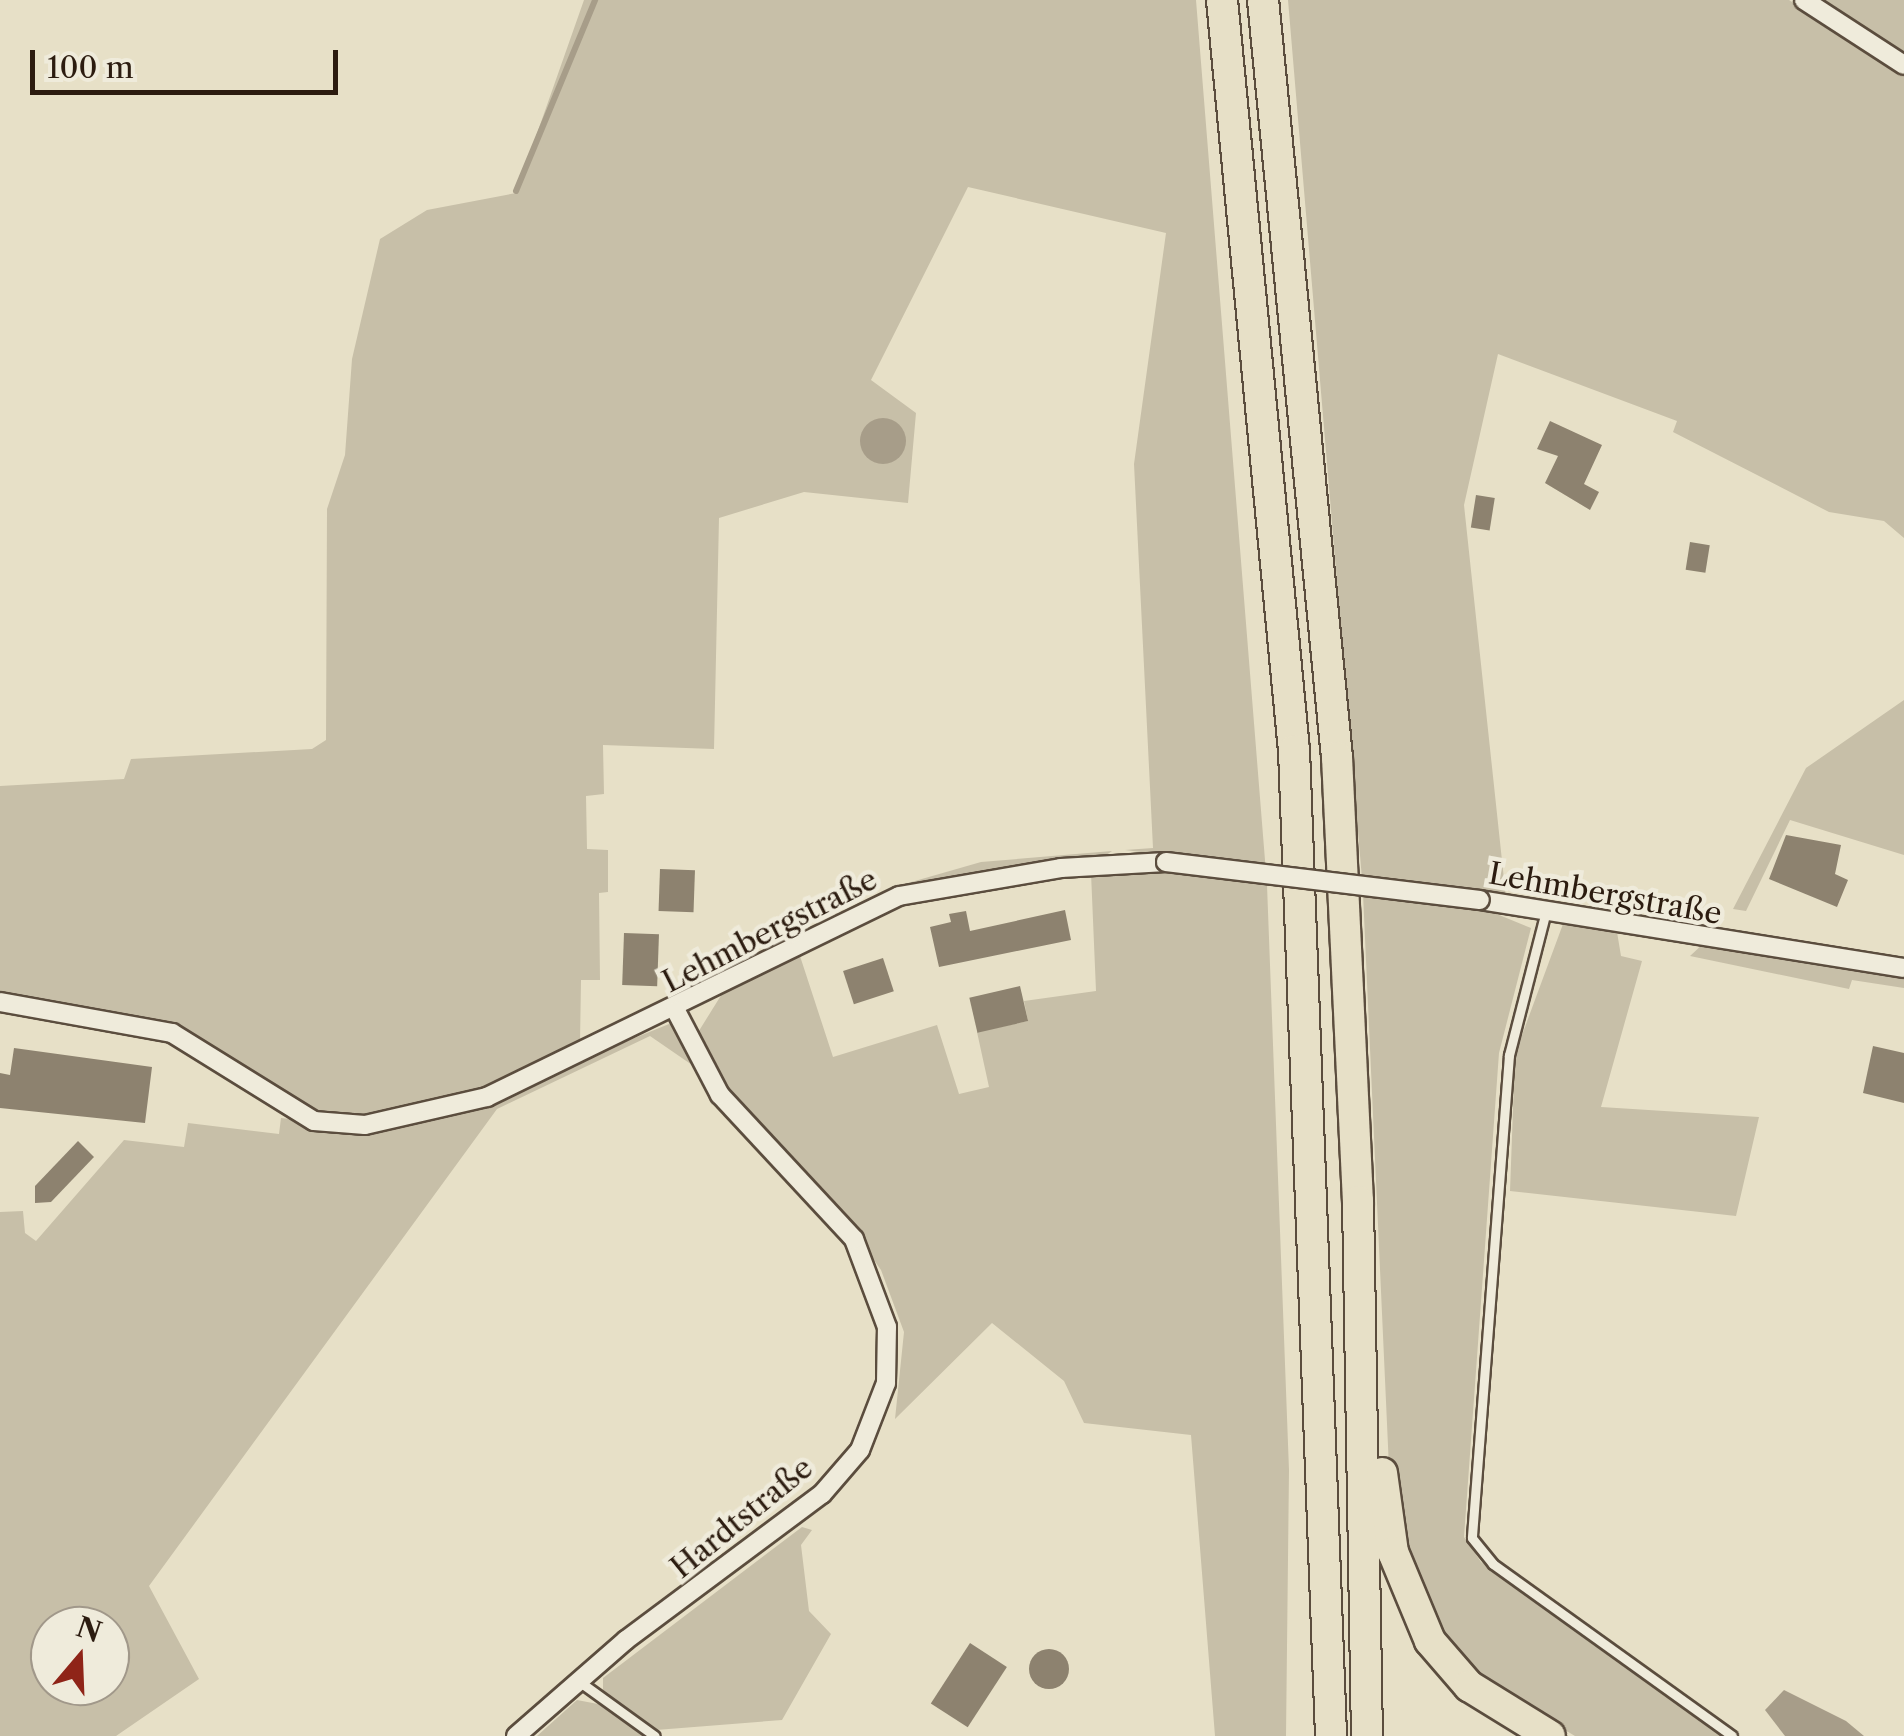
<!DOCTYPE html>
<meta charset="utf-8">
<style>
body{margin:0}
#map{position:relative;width:1904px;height:1736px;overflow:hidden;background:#e7e0c7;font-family:"Libre Caslon Text",serif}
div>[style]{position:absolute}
.green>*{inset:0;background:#c7bfa8}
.water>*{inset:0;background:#a79d89}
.round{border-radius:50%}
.stream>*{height:6px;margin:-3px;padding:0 3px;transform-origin:3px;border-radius:3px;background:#a79d89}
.building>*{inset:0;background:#8d826f;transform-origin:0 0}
.roads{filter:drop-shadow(2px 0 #5b4d3e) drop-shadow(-2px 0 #5b4d3e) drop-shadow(0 2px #5b4d3e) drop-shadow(0 -2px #5b4d3e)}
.service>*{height:9px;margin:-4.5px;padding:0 4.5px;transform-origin:4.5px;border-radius:4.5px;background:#efebdb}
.minor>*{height:18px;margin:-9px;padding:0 9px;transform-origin:9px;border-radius:9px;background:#efebdb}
.motorway>*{height:30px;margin:-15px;padding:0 15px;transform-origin:15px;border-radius:15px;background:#e7e0c7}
.bridges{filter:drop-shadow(2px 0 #5b4d3e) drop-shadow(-2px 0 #5b4d3e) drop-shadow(0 2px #5b4d3e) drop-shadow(0 -2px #5b4d3e)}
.minor-bridge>*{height:18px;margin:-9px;padding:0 9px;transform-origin:9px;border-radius:9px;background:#efebdb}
span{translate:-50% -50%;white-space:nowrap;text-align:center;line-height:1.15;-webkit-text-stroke:9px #efebdb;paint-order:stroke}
.street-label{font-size:30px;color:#2c1c10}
.north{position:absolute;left:30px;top:1606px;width:100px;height:100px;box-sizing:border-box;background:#efebdb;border:2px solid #a1988a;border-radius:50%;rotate:19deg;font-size:28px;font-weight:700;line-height:40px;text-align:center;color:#2c1c10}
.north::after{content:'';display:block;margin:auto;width:35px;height:45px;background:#8f2418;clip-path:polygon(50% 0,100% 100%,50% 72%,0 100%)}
.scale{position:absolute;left:30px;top:50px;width:308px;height:45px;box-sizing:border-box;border:5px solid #2c1c10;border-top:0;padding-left:12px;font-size:30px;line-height:35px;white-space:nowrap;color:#2c1c10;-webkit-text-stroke:8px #efebdb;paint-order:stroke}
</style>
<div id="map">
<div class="green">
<i style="clip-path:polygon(584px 0,1196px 0,1267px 885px,1289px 1470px,1286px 1736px,1215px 1736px,1191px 1435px,1084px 1423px,1064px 1381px,992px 1323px,895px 1419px,904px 1332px,881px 1270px,836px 1206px,734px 1103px,697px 1034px,725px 989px,799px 953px,833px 1057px,937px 1025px,959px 1094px,989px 1087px,977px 1032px,1028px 1021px,1024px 1001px,1096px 991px,1091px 873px,1165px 855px,1125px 850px,1153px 848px,1134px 464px,1166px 233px,968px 187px,871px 380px,916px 413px,908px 503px,804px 492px,719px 518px,714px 749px,603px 745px,604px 794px,586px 796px,587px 849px,608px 850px,608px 892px,599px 893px,600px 980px,581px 980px,580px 1043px,472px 1097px,383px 1117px,315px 1115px,170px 1022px,0 994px,0 786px,124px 779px,131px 759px,312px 749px,326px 740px,327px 509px,345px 455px,352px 359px,380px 239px,427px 210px,516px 193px)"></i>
<i style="clip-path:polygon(1288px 0,1789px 0,1904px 75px,1904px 538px,1884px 521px,1829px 512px,1673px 432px,1677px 421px,1498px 354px,1464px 505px,1506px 898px,1615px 914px,1362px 879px)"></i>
<i style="clip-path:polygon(1821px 0,1904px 0,1904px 54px)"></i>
<i style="clip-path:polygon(1904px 700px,1904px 855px,1790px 820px,1746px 911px,1733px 909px,1806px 768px)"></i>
<i style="clip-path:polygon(1112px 851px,1102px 858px,894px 887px,981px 862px)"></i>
<i style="clip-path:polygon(1363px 894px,1482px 908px,1531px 928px,1499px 1053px,1464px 1537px,1481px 1562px,1721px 1736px,1575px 1736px,1479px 1679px,1428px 1622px,1390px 1490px)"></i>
<i style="clip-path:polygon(1563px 924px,1617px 932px,1621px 956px,1642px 961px,1601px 1107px,1759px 1117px,1736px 1216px,1510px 1191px,1515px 1054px)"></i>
<i style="clip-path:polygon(1704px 943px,1904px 975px,1904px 988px,1852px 980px,1849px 989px,1690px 956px)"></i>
<i style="clip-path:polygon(evenodd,674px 1022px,695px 1067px,650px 1036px,497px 1109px,149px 1586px,199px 1679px,116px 1736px,0 1736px,0 1212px,23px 1211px,25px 1233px,36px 1241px,124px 1140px,184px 1147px,188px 1123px,279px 1134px,281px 1118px,379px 1129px,427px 1122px,674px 1022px,50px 1626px,110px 1626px,110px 1686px,50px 1686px,50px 1626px)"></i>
<i style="clip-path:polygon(802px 1527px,812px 1530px,801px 1545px,809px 1611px,831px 1634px,782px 1720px,656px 1730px,603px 1690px,603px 1678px)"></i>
<i style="clip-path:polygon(577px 1700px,603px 1705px,647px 1736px,537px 1736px)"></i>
</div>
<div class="water">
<i class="round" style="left:860px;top:418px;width:46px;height:46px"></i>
<i style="clip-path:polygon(1784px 1690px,1846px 1721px,1864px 1736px,1785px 1736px,1765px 1710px)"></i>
</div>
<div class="stream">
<i style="left:516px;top:191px;width:207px;rotate:-67.5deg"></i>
</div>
<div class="building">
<i style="clip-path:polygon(1550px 421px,1602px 445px,1584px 484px,1599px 492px,1590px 510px,1545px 483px,1558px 456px,1537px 449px)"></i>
<i style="left:1476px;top:495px;width:19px;height:33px;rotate:9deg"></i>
<i style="left:1690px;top:542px;width:20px;height:28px;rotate:9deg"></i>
<i style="clip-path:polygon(1786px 835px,1841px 845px,1835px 874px,1848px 880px,1837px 907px,1769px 879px)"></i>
<i style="left:660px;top:869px;width:35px;height:42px;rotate:2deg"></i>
<i style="clip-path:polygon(1065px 910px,1071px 940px,939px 967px,930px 927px,951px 922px,949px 914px,966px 911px,970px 931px)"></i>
<i style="left:624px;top:933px;width:35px;height:52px;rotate:2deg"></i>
<i style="left:883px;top:958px;width:35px;height:42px;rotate:72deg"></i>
<i style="left:1020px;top:986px;width:36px;height:52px;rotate:77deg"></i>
<i style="clip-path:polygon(1873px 1046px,1904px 1053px,1904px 1103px,1863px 1093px)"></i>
<i style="clip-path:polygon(14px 1048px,152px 1067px,145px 1123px,0 1108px,0 1073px,10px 1075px)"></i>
<i style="clip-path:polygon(78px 1141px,94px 1157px,51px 1202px,35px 1203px,35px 1186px)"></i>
<i style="left:970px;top:1643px;width:44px;height:72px;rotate:33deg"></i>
<i class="round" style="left:1029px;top:1649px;width:40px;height:40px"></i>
</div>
<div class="roads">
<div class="service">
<i style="left:1546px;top:911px;width:149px;rotate:104.4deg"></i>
<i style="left:1509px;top:1055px;width:484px;rotate:94.4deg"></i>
<i style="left:1472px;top:1538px;width:33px;rotate:51deg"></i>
<i style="left:1493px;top:1564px;width:294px;rotate:35.7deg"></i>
<i style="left:580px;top:1682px;width:92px;rotate:35.8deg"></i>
</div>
<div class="minor">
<i style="left:1804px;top:0;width:119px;rotate:33deg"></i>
<i style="left:1480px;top:900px;width:429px;rotate:9.1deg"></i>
<i style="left:0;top:1002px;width:175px;rotate:10.2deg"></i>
<i style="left:172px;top:1033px;width:167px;rotate:31.8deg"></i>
<i style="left:314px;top:1121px;width:51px;rotate:4.5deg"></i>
<i style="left:365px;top:1125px;width:125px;rotate:-12.9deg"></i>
<i style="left:487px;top:1097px;width:458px;rotate:-26deg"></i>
<i style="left:899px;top:896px;width:164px;rotate:-9.8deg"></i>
<i style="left:1061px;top:868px;width:105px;rotate:-3.3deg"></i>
<i style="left:516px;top:1736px;width:146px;rotate:-41.1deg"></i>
<i style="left:626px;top:1640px;width:244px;rotate:-36.7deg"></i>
<i style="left:822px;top:1494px;width:58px;rotate:-49.2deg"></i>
<i style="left:860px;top:1450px;width:72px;rotate:-68.8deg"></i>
<i style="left:886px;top:1383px;width:56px;rotate:-89deg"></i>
<i style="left:887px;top:1327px;width:94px;rotate:-110.6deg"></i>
<i style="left:854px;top:1239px;width:197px;rotate:-132.9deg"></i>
<i style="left:720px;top:1095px;width:95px;rotate:-117.6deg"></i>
</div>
<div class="motorway">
<i style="left:1222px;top:0;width:753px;rotate:84.52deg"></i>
<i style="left:1294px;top:750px;width:987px;rotate:87.85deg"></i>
<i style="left:1263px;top:0;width:761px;rotate:84.42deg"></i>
<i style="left:1337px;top:757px;width:444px;rotate:87.3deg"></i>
<i style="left:1358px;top:1201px;width:535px;rotate:89.04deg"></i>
<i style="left:1382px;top:1473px;width:80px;rotate:82.1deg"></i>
<i style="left:1393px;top:1552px;width:96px;rotate:67.4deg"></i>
<i style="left:1430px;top:1641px;width:60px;rotate:49.1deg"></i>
<i style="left:1469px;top:1686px;width:95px;rotate:31.7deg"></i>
</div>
</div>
<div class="bridges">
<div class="minor-bridge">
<i style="left:1166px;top:862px;width:316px;rotate:6.9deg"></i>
</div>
</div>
<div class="street-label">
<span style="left:1605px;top:894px;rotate:10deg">Lehmbergstraße</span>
<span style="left:770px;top:931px;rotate:-27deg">Lehmbergstraße</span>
<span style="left:742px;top:1518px;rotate:-39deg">Hardtstraße</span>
</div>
<div class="north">N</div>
<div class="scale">100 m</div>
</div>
